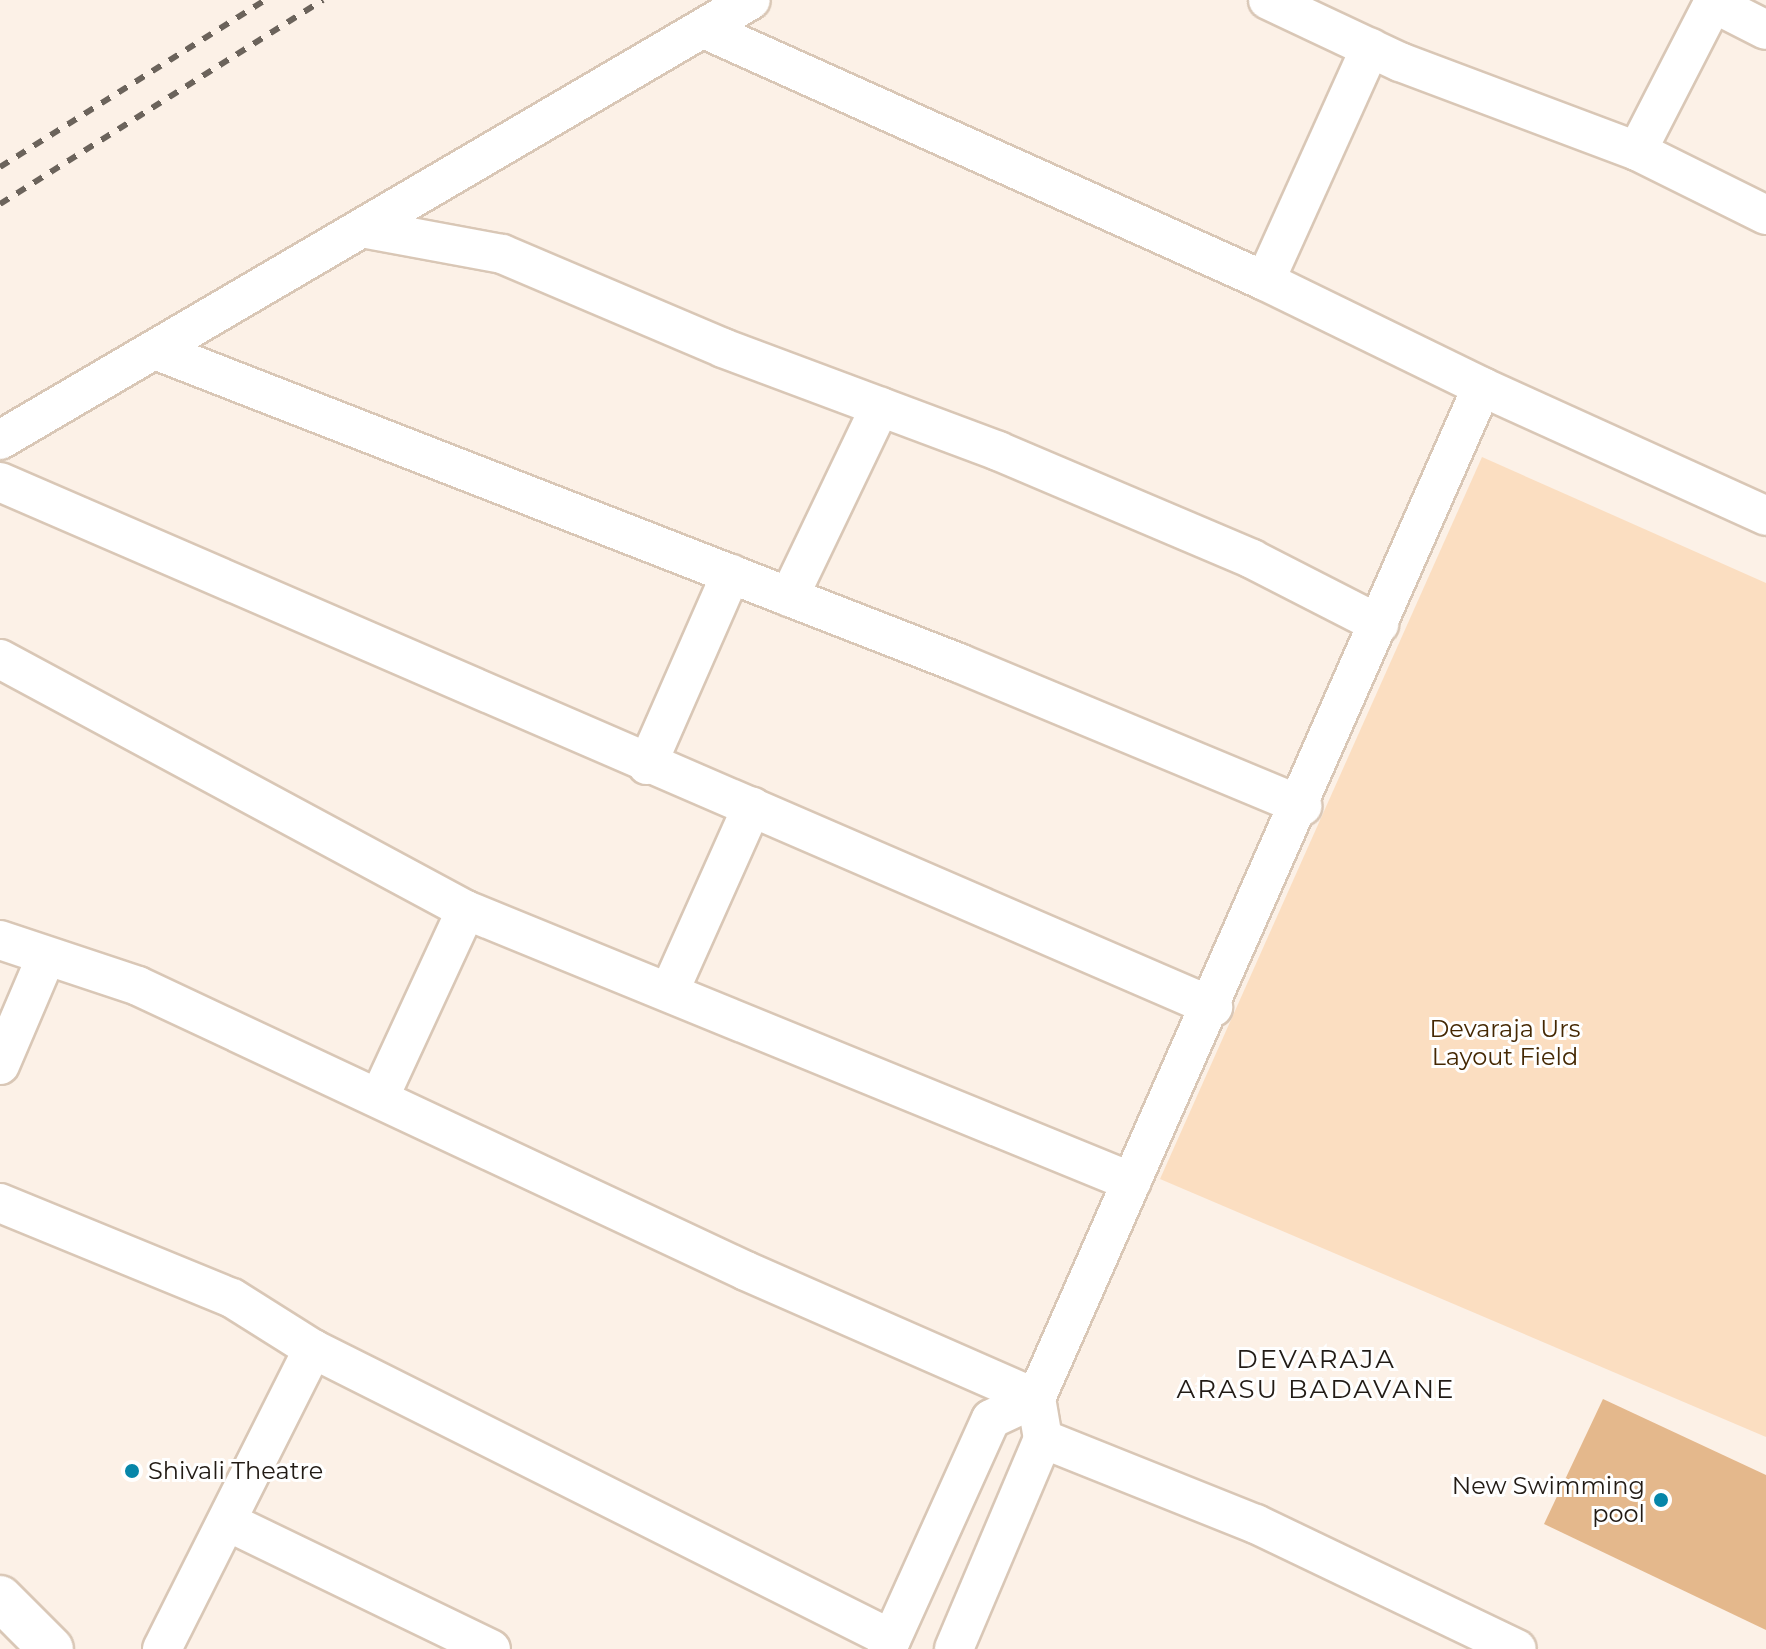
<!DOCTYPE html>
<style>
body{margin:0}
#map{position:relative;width:1766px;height:1649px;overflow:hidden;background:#fcf1e7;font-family:Montserrat,sans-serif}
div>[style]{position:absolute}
.green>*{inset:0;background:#fbdec1}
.water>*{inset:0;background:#e4b88c}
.roads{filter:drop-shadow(2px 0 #d9c7b6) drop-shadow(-2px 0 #d9c7b6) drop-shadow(0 2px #d9c7b6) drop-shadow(0 -2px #d9c7b6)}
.minor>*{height:38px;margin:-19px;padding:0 19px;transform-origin:19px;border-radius:19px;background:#fff}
.tertiary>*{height:44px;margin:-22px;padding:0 22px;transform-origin:22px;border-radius:22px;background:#fff}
.rail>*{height:6px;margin-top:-3px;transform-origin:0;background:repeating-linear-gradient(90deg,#6b635b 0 10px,transparent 0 20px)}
.dots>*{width:22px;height:22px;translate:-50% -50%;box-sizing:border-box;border:4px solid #fff;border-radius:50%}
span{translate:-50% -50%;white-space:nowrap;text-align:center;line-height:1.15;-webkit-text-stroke:6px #fff;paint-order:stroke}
.park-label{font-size:24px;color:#452803}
.poi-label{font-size:24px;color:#221b15}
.left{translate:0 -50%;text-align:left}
.right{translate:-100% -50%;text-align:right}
.neighbourhood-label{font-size:26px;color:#221b15;letter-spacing:2px}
</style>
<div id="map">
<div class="green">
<i style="clip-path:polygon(1482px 457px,1766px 583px,1766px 1437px,1160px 1179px)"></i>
</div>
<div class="water">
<i style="clip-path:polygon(1603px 1399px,1766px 1475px,1766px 1630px,1544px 1524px)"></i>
</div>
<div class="roads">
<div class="minor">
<i style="left:1268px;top:0;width:146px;rotate:25.2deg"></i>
<i style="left:1400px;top:62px;width:253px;rotate:20.6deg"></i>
<i style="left:1637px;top:151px;width:166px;rotate:-62.8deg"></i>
<i style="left:1713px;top:3px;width:59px;rotate:27deg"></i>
<i style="left:704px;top:29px;width:615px;rotate:24.19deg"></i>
<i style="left:1265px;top:281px;width:242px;rotate:26deg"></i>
<i style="left:1637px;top:151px;width:144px;rotate:26.4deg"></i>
<i style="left:367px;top:229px;width:137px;rotate:10.5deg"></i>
<i style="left:502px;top:254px;width:240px;rotate:23deg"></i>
<i style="left:723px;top:348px;width:294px;rotate:20.5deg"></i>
<i style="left:998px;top:451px;width:276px;rotate:23deg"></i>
<i style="left:1252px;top:559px;width:143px;rotate:27.1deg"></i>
<i style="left:1265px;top:281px;width:256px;rotate:-65.7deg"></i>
<i style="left:155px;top:350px;width:863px;rotate:21.27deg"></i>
<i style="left:959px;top:663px;width:372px;rotate:22.6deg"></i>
<i style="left:0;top:440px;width:870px;rotate:-30.37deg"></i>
<i style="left:0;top:482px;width:1322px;rotate:23.4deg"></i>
<i style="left:789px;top:597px;width:211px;rotate:-64.4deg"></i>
<i style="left:0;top:659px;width:529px;rotate:28.31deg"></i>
<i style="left:466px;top:910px;width:719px;rotate:22.22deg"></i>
<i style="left:647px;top:765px;width:209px;rotate:-66.3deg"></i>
<i style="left:0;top:940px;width:145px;rotate:18.4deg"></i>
<i style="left:138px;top:986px;width:671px;rotate:25.11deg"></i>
<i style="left:746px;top:1271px;width:317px;rotate:23.7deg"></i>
<i style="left:1036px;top:1398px;width:42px;rotate:80.3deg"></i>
<i style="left:1043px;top:1439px;width:228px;rotate:113deg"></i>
<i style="left:670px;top:990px;width:201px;rotate:-65.9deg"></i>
<i style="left:0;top:1065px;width:117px;rotate:-66.9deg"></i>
<i style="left:380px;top:1096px;width:205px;rotate:-65.2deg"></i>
<i style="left:0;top:1203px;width:251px;rotate:22.3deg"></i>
<i style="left:232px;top:1298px;width:96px;rotate:32.2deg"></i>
<i style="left:1043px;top:1439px;width:229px;rotate:21.8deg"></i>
<i style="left:1256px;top:1524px;width:289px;rotate:25.6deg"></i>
<i style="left:228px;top:1522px;width:292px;rotate:25.8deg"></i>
<i style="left:162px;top:1649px;width:336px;rotate:-63.3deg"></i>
<i style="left:313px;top:1349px;width:647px;rotate:26.64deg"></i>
<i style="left:887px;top:1649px;width:252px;rotate:-65.7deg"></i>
<i style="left:991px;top:1419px;width:50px;rotate:-25deg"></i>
<i style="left:1036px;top:1398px;width:1105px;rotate:-66.2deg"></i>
<i style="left:1482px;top:387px;width:312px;rotate:24.4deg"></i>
</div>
<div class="tertiary">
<i style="left:0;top:1598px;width:72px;rotate:45deg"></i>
</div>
</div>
<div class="rail">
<i style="left:0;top:167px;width:313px;rotate:-32.2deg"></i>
<i style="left:0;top:204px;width:382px;rotate:-32.3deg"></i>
</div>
<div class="dots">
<i style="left:132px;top:1471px;background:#0686a9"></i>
<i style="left:1661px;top:1500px;background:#0686a9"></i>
</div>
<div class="park-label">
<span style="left:1505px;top:1043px">Devaraja Urs<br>Layout Field</span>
</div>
<div class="poi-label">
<span class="left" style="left:148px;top:1471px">Shivali Theatre</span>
<span class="right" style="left:1645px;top:1500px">New Swimming<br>pool</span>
</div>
<div class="neighbourhood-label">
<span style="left:1316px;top:1375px">DEVARAJA<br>ARASU BADAVANE</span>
</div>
</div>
